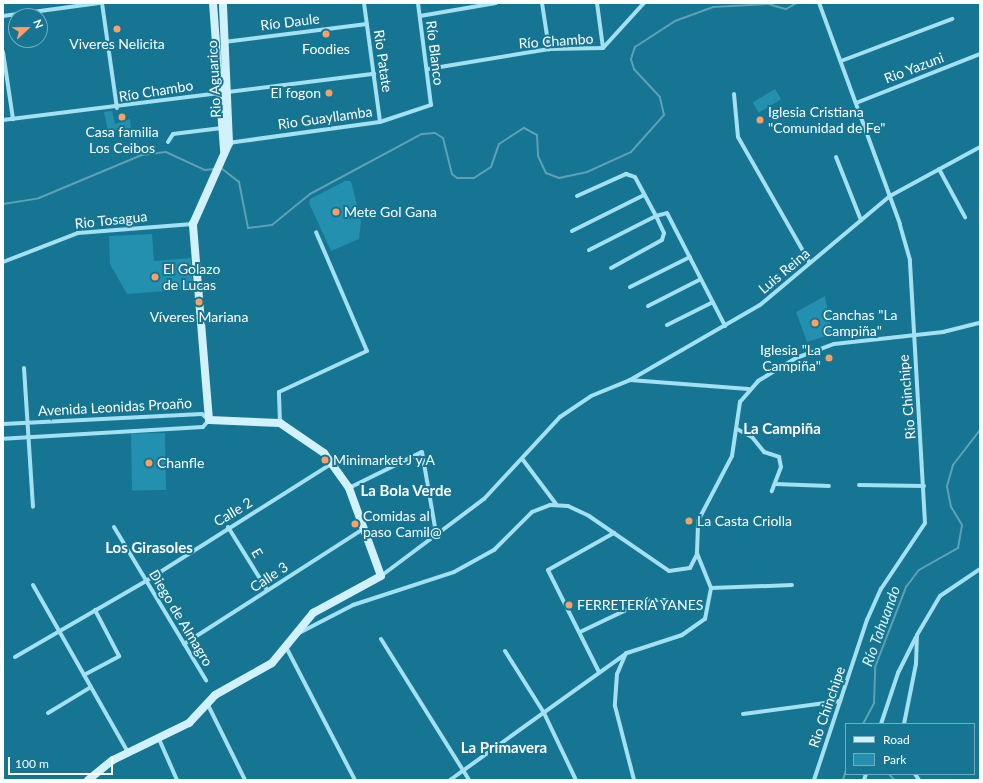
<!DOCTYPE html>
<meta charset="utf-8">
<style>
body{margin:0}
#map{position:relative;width:983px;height:783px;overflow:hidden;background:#157592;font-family:Lato,sans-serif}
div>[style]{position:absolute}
.green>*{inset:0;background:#2490af;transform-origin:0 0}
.stream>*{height:2px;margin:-1px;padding:0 1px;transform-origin:1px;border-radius:1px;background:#5fa1b4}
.street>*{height:4px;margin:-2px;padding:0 2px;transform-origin:2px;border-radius:2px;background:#a3e0f1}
.secondary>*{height:8px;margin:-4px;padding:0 4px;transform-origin:4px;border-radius:4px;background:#d1f1fc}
.dots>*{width:11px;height:11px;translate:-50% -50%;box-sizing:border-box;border:2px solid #157592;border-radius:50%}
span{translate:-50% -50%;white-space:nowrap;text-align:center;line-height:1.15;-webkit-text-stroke:4px #157592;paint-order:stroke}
.street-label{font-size:14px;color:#fff}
.poi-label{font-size:14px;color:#fff}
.right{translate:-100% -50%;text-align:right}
.left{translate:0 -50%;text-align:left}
.neighbourhood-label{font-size:15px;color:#fff;font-weight:700}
.water-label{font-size:15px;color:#d7f4fc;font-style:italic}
.frame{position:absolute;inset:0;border:4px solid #fff;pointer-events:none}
.legend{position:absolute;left:845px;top:723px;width:130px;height:52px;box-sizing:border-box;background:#157592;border:1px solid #73acbe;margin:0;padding:5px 7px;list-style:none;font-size:12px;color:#fff}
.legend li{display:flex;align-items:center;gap:8px;height:20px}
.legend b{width:20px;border:1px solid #73acbe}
.north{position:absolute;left:8px;top:8px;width:40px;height:40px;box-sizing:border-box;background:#157592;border:1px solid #73acbe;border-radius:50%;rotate:68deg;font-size:11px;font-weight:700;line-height:16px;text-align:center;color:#fff}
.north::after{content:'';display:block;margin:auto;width:14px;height:18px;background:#ff9f63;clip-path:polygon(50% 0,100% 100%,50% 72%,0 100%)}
.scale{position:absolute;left:8px;top:757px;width:105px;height:18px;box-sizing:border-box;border:2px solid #fff;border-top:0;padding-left:5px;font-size:12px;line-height:14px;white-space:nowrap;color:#fff;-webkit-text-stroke:3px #157592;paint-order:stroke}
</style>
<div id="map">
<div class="green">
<i style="left:775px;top:89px;width:12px;height:26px;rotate:59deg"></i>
<i style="clip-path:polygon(112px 111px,115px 124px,130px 119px,131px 129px,108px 131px,104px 112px)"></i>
<i style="clip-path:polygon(345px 181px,351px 181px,361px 221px,359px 239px,331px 251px,309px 203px,310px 199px)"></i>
<i style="clip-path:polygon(152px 234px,154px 261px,191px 258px,193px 289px,127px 294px,110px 264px,109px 236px)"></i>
<i style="clip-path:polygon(825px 296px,832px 334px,807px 342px,796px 312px)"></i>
<i style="left:165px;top:433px;width:57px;height:34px;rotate:89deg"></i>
</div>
<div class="stream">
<i style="left:221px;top:168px;width:23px;rotate:38deg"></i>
<i style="left:239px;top:182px;width:47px;rotate:78.9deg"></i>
<i style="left:248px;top:228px;width:24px;rotate:-7deg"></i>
<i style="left:272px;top:225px;width:49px;rotate:-39.2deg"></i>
<i style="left:310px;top:194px;width:127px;rotate:-28.2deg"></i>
<i style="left:422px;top:134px;width:13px;rotate:-4deg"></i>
<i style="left:435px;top:133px;width:9px;rotate:32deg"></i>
<i style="left:443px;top:138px;width:37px;rotate:76deg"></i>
<i style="left:452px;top:174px;width:6px;rotate:39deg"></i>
<i style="left:457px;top:178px;width:17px"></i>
<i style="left:474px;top:178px;width:20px;rotate:-33deg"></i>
<i style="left:491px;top:167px;width:24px;rotate:-71deg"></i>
<i style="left:499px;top:144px;width:30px;rotate:-33deg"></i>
<i style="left:524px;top:128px;width:15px;rotate:28deg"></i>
<i style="left:537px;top:135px;width:21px;rotate:87deg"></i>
<i style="left:538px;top:156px;width:19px;rotate:65deg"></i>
<i style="left:546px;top:173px;width:14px;rotate:21deg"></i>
<i style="left:559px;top:178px;width:29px;rotate:-12deg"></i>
<i style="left:587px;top:172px;width:48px;rotate:-24.4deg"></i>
<i style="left:631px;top:152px;width:50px;rotate:-48.3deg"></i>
<i style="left:664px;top:115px;width:18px;rotate:-103deg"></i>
<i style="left:660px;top:97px;width:38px;rotate:-133deg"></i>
<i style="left:634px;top:69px;width:10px;rotate:-107deg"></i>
<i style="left:631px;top:59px;width:13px;rotate:-72deg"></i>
<i style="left:635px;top:47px;width:48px;rotate:-33deg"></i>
<i style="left:675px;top:21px;width:40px;rotate:-20.2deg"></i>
<i style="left:713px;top:7px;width:55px;rotate:-3.1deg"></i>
<i style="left:768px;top:4px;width:19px;rotate:16deg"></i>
<i style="left:786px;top:9px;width:13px;rotate:-29deg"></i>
<i style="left:3px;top:204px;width:36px;rotate:-9deg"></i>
<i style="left:39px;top:198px;width:112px;rotate:-22.7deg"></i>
<i style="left:142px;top:155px;width:24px;rotate:-7deg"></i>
<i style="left:166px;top:152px;width:43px;rotate:24.8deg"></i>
<i style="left:205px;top:170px;width:9px;rotate:-6deg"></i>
<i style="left:863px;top:724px;width:24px;rotate:-62deg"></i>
<i style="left:874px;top:703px;width:36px;rotate:-88deg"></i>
<i style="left:875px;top:667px;width:86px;rotate:-68.8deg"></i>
<i style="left:906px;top:587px;width:21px;rotate:-53deg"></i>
<i style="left:919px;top:570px;width:45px;rotate:-29.4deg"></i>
<i style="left:958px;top:548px;width:23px;rotate:-80deg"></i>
<i style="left:962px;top:525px;width:21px;rotate:-121deg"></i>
<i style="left:951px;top:507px;width:21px;rotate:-101deg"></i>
<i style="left:947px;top:486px;width:22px;rotate:-74deg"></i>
<i style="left:953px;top:465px;width:44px;rotate:-52.4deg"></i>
<i style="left:889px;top:774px;width:8px;rotate:50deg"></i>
<i style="left:843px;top:780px;width:10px;rotate:-73deg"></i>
</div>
<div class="street">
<i style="left:102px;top:3px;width:106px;rotate:81.9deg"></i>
<i style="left:364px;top:3px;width:120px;rotate:82.3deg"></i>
<i style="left:542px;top:3px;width:47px;rotate:81.3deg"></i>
<i style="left:597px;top:3px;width:45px;rotate:82.4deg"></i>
<i style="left:3px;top:16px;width:97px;rotate:-7.7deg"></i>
<i style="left:420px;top:16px;width:77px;rotate:-9.7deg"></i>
<i style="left:224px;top:42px;width:144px;rotate:-7.2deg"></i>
<i style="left:3px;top:52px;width:68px;rotate:81.5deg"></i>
<i style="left:841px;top:61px;width:119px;rotate:-20.7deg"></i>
<i style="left:428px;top:69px;width:123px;rotate:-9.4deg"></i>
<i style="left:549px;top:49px;width:54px;rotate:-1.1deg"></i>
<i style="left:603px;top:48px;width:61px;rotate:-47.7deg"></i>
<i style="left:734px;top:94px;width:43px;rotate:84.7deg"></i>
<i style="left:738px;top:137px;width:145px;rotate:60.3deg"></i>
<i style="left:856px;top:103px;width:133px;rotate:-21.6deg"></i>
<i style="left:3px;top:120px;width:374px;rotate:-7.1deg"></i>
<i style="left:168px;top:142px;width:9px;rotate:-58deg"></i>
<i style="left:173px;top:134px;width:49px;rotate:-7deg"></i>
<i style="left:228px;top:143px;width:153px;rotate:-7.9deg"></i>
<i style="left:380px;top:122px;width:54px;rotate:-18.4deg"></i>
<i style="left:431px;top:105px;width:103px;rotate:-97.3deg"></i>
<i style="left:836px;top:157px;width:68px;rotate:68.4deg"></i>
<i style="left:939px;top:169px;width:55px;rotate:61.6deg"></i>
<i style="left:577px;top:196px;width:54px;rotate:-24.2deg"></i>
<i style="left:626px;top:174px;width:9px;rotate:18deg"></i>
<i style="left:635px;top:177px;width:44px;rotate:61.7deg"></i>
<i style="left:656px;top:216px;width:11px;rotate:-15deg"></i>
<i style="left:667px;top:213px;width:127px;rotate:62.8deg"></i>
<i style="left:572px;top:231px;width:80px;rotate:-26.6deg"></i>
<i style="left:589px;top:250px;width:75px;rotate:-26.9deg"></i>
<i style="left:656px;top:216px;width:19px;rotate:65deg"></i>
<i style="left:664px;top:233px;width:7px;rotate:106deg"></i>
<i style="left:662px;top:240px;width:58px;rotate:151.2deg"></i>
<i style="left:3px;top:262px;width:80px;rotate:-21.1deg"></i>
<i style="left:78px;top:233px;width:115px;rotate:-4.5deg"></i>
<i style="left:630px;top:287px;width:67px;rotate:-26.6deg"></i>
<i style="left:648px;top:306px;width:59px;rotate:-27deg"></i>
<i style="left:667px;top:325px;width:51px;rotate:-26.6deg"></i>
<i style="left:24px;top:368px;width:139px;rotate:86.3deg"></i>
<i style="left:630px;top:380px;width:119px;rotate:4.3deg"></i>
<i style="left:280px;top:423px;width:31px;rotate:-92deg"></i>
<i style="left:279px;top:392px;width:97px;rotate:-25deg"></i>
<i style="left:367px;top:351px;width:129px;rotate:-113.2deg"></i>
<i style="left:3px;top:424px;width:199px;rotate:-2.9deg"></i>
<i style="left:202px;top:414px;width:9px;rotate:41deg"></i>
<i style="left:209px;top:420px;width:9px;rotate:131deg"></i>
<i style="left:203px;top:427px;width:200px;rotate:176.6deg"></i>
<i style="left:737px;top:429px;width:17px;rotate:28deg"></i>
<i style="left:752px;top:437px;width:19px;rotate:51deg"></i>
<i style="left:764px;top:452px;width:16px;rotate:18deg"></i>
<i style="left:779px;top:457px;width:10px;rotate:79deg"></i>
<i style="left:781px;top:467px;width:26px;rotate:111deg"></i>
<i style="left:523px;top:460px;width:55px;rotate:53.1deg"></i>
<i style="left:775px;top:484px;width:54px;rotate:2.1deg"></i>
<i style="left:859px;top:485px;width:65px;rotate:0.9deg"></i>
<i style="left:349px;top:488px;width:81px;rotate:-26.3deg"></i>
<i style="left:422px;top:452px;width:82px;rotate:80.2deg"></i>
<i style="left:114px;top:527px;width:179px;rotate:59deg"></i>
<i style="left:228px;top:527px;width:74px;rotate:58.2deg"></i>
<i style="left:381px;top:576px;width:129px;rotate:-36.8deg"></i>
<i style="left:484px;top:499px;width:112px;rotate:-47.2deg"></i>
<i style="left:560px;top:417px;width:37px;rotate:-34deg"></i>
<i style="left:591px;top:396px;width:42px;rotate:-22.3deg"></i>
<i style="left:630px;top:380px;width:150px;rotate:-30deg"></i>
<i style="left:760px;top:305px;width:170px;rotate:-40deg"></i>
<i style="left:890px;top:196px;width:102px;rotate:-28.6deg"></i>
<i style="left:33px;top:585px;width:192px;rotate:60.4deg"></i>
<i style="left:711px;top:588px;width:81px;rotate:-2.1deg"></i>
<i style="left:580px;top:632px;width:74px;rotate:-25.5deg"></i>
<i style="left:647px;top:600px;width:20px"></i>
<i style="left:299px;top:633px;width:61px;rotate:-27.4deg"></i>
<i style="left:353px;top:605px;width:106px;rotate:-18.1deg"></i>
<i style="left:454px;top:572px;width:46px;rotate:-28.8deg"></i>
<i style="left:494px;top:550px;width:54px;rotate:-45deg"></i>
<i style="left:532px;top:512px;width:19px;rotate:-21deg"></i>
<i style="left:550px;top:505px;width:18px;rotate:3deg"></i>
<i style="left:568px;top:506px;width:23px;rotate:25deg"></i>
<i style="left:589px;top:516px;width:97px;rotate:34.5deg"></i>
<i style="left:669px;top:571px;width:21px;rotate:-8deg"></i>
<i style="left:690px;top:568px;width:16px;rotate:-63deg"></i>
<i style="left:381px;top:639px;width:166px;rotate:58deg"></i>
<i style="left:184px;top:644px;width:215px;rotate:-32.7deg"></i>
<i style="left:286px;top:647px;width:150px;rotate:62.6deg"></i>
<i style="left:505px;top:651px;width:73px;rotate:57.8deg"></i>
<i style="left:544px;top:713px;width:74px;rotate:64.5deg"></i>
<i style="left:626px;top:653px;width:23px;rotate:113deg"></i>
<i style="left:617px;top:674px;width:32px;rotate:94deg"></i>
<i style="left:615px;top:706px;width:76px;rotate:75.6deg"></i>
<i style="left:15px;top:657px;width:151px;rotate:-30.1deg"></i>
<i style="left:146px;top:581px;width:221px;rotate:-32.3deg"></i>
<i style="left:599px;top:672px;width:114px;rotate:-116.6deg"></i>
<i style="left:548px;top:570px;width:76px;rotate:-29.3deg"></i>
<i style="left:84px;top:675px;width:40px;rotate:-28deg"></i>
<i style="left:119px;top:656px;width:52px;rotate:-117.6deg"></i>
<i style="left:207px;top:703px;width:86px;rotate:63.7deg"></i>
<i style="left:48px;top:713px;width:50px;rotate:-31.2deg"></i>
<i style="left:743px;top:714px;width:98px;rotate:-7.6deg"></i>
<i style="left:881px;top:724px;width:54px;rotate:-71.6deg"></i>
<i style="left:898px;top:673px;width:40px;rotate:-63.4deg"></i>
<i style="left:904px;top:724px;width:61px;rotate:-78.7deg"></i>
<i style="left:916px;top:664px;width:29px;rotate:-88deg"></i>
<i style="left:917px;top:635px;width:45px;rotate:-59.5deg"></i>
<i style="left:940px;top:596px;width:48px;rotate:-34deg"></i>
<i style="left:159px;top:739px;width:45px;rotate:66.3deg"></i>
<i style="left:915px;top:774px;width:7px;rotate:56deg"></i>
<i style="left:450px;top:780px;width:218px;rotate:-35.7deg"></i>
<i style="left:627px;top:653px;width:58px;rotate:-18.1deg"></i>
<i style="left:682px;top:635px;width:28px;rotate:-35deg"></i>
<i style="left:705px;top:619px;width:32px;rotate:-79deg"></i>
<i style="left:711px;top:588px;width:38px;rotate:-112deg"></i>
<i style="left:697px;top:553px;width:32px;rotate:-88deg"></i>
<i style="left:698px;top:521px;width:73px;rotate:-62.4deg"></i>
<i style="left:732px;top:456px;width:55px;rotate:-81.6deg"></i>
<i style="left:740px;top:402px;width:28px;rotate:-49deg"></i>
<i style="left:758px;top:381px;width:44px;rotate:-31.2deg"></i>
<i style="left:796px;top:358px;width:40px;rotate:-20.2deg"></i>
<i style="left:834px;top:344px;width:110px;rotate:-6.3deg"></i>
<i style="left:943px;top:332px;width:38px;rotate:-14deg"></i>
<i style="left:814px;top:780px;width:169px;rotate:-71.7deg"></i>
<i style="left:867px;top:620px;width:34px;rotate:-66deg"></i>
<i style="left:881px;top:589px;width:79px;rotate:-56.3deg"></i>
<i style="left:925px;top:523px;width:263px;rotate:-93.3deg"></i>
<i style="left:910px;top:260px;width:37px;rotate:-106deg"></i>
<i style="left:900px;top:224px;width:235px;rotate:-110.1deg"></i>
<i style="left:864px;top:780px;width:6px;rotate:-72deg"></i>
</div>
<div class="secondary">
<i style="left:213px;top:3px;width:148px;rotate:85.7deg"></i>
<i style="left:88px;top:780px;width:32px;rotate:-39deg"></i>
<i style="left:113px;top:760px;width:85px;rotate:-26deg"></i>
<i style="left:189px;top:723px;width:38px;rotate:-47deg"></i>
<i style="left:215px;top:695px;width:65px;rotate:-29.3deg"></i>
<i style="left:272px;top:663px;width:65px;rotate:-50.6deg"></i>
<i style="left:313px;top:613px;width:77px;rotate:-28.6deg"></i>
<i style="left:381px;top:576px;width:94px;rotate:-110deg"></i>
<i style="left:349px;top:488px;width:43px;rotate:-125.5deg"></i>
<i style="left:324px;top:453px;width:53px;rotate:-145.7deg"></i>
<i style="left:280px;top:423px;width:71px;rotate:-177.6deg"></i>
<i style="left:209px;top:420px;width:197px;rotate:-94.7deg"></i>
<i style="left:193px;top:224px;width:89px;rotate:-66deg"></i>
<i style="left:229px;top:143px;width:140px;rotate:-92.5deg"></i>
</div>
<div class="dots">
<i style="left:117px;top:29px;background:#ff9f63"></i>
<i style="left:326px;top:34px;background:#ff9f63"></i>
<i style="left:329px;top:93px;background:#ff9f63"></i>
<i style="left:122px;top:117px;background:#ff9f63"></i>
<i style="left:760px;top:120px;background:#ff9f63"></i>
<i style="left:336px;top:212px;background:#ff9f63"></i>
<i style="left:155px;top:277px;background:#ff9f63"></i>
<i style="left:199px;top:302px;background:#ff9f63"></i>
<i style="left:815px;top:323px;background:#ff9f63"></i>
<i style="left:829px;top:358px;background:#ff9f63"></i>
<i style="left:325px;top:460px;background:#ff9f63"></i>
<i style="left:149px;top:463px;background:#ff9f63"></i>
<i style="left:689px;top:521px;background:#ff9f63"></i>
<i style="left:355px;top:524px;background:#ff9f63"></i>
<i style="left:569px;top:605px;background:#ff9f63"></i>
</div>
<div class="street-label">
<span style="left:290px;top:22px;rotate:-7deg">Río Daule</span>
<span style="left:556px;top:41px;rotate:-4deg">Río Chambo</span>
<span style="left:435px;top:53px;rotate:83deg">Río Blanco</span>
<span style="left:383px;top:61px;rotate:82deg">Rio Patate</span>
<span style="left:914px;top:68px;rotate:-21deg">Rio Yazuni</span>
<span style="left:214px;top:79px;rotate:-93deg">Rio Aguarico</span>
<span style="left:156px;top:91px;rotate:-9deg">Río Chambo</span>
<span style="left:325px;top:118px;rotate:-8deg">Rio Guayllamba</span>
<span style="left:111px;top:220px;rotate:-6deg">Rio Tosagua</span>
<span style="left:784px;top:271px;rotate:-40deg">Luis Reina</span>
<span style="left:907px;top:397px;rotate:-95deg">Rio Chinchipe</span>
<span style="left:115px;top:407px;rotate:-3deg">Avenida Leonidas Proaño</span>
<span style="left:233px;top:512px;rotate:-31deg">Calle 2</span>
<span style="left:257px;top:553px;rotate:59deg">E</span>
<span style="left:269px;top:577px;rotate:-34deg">Calle 3</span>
<span style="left:181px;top:618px;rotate:59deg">Diego de Almagro</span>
<span style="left:827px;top:707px;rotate:-71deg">Rio Chinchipe</span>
</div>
<div class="poi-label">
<span style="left:117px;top:44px">Viveres Nelicita</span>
<span style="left:326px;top:49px">Foodies</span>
<span class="right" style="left:321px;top:93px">El fogon</span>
<span class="left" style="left:768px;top:120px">Iglesia Cristiana<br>"Comunidad de Fe"</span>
<span style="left:122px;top:140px">Casa familia<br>Los Ceibos</span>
<span class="left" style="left:344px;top:212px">Mete Gol Gana</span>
<span class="left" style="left:163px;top:277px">El Golazo<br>de Lucas</span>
<span class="left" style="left:823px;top:323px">Canchas "La<br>Campiña"</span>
<span style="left:199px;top:317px">Víveres Mariana</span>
<span class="right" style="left:821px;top:358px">Iglesia "La<br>Campiña"</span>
<span class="left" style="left:333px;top:460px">Minimarket J y A</span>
<span class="left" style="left:157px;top:463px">Chanfle</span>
<span class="left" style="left:363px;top:524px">Comidas al<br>paso Camil@</span>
<span class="left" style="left:697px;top:521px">La Casta Criolla</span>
<span class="left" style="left:577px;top:605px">FERRETERÍA YANES</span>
</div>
<div class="neighbourhood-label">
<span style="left:782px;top:429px">La Campiña</span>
<span style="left:406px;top:491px">La Bola Verde</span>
<span style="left:149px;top:548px">Los Girasoles</span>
<span style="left:504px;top:748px">La Primavera</span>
</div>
<div class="water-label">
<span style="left:881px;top:626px;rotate:-70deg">Río Tahuando</span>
</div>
<div class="frame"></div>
<ul class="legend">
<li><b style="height:5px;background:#d1f1fc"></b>Road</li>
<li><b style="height:11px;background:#2490af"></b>Park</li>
</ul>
<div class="north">N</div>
<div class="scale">100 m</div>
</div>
